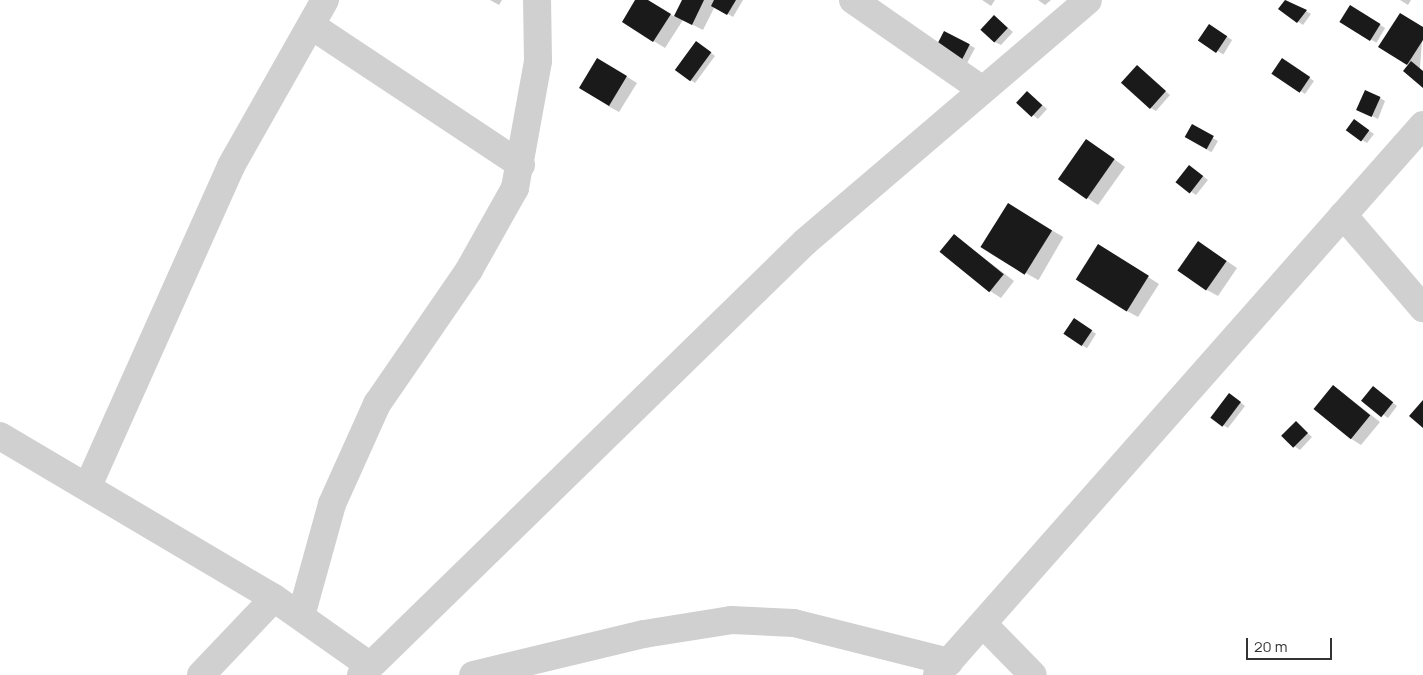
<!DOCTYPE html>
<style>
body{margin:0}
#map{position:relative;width:1423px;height:675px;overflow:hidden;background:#fff;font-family:Manrope,sans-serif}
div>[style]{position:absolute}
.shadow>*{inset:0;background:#0003;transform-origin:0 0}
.building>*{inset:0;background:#1a1a1a;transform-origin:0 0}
.minor>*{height:28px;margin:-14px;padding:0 14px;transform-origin:14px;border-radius:14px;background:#d0d0d0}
span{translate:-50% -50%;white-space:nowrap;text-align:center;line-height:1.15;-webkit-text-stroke:5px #fff;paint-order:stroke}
.scale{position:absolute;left:1246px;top:638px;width:86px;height:22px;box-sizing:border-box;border:2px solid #333;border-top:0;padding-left:6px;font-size:15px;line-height:18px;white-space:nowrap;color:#333;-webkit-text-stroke:4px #fff;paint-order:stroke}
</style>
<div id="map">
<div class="shadow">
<i style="clip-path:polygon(490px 0,502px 0,499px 5px)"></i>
<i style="clip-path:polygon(637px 0,646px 0,675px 17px,683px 0,743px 0,733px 17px,715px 6px,703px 30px,683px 20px,665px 48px,623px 22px)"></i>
<i style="clip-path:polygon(982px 0,995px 0,991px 6px)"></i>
<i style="clip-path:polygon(1038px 0,1051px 0,1045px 5px)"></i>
<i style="clip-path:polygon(1286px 0,1311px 14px,1303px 25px,1280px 9px)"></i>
<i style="clip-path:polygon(1400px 0,1411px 0,1408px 5px)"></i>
<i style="left:1350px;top:7px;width:41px;height:17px;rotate:31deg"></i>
<i style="clip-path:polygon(994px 16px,1013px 32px,1001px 45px,995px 42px)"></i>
<i style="left:1209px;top:26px;width:27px;height:17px;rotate:31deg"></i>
<i style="clip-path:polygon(1423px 28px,1420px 68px,1423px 86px,1409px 65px,1380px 47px)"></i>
<i style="left:945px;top:32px;width:34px;height:17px;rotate:28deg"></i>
<i style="clip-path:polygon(702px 46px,715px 56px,695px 83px,676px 70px)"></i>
<i style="clip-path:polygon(598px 59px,637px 83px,619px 112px,608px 106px)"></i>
<i style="clip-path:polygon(1288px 63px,1314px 81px,1305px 94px,1273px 73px)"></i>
<i style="clip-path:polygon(1137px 67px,1170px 95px,1156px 111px,1151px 108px)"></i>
<i style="clip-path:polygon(1032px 96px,1047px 109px,1038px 119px,1018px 103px)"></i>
<i style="clip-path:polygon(1380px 98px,1385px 101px,1378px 119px,1364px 112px)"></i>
<i style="clip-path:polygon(1359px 124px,1374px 134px,1367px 143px,1362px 140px)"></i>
<i style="left:1192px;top:126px;width:30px;height:13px;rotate:30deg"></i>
<i style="clip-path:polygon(1097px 147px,1125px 167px,1098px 205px,1059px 179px)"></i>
<i style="clip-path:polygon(1194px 169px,1208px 180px,1196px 195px,1177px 182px)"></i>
<i style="left:1008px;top:205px;width:64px;height:50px;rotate:30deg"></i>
<i style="clip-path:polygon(954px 235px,1014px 281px,1001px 298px,990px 291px)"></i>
<i style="clip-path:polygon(1209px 249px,1237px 268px,1218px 296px,1207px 290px)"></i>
<i style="clip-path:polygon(1109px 252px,1159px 284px,1138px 317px,1127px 311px)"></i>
<i style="left:1074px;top:320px;width:26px;height:17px;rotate:32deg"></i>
<i style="clip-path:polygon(1334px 386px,1380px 422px,1361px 445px,1350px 438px)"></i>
<i style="clip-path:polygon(1378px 391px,1397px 406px,1388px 418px,1363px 400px)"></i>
<i style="clip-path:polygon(1230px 394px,1245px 406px,1228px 428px,1223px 425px)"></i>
<i style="clip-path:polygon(1296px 423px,1312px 437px,1300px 450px,1294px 446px)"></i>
</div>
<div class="building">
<i style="clip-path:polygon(635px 0,648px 0,671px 14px,653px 42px,622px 22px)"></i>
<i style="clip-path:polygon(682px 0,704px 0,692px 25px,674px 16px)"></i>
<i style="clip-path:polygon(714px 0,736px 0,727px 15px,711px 6px)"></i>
<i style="clip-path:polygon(1285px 0,1307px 10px,1297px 23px,1278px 9px)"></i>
<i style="left:1350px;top:5px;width:36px;height:20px;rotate:32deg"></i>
<i style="clip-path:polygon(1400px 13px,1423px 27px,1423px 40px,1407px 65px,1378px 47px)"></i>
<i style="left:994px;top:15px;width:19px;height:20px;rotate:43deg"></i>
<i style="left:1209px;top:24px;width:22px;height:20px;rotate:34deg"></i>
<i style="left:944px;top:31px;width:29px;height:18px;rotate:27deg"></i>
<i style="left:696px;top:41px;width:19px;height:36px;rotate:36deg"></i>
<i style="left:597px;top:58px;width:35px;height:35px;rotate:31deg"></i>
<i style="left:1282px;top:58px;width:34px;height:19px;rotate:34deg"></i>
<i style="clip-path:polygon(1411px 61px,1423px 71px,1423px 88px,1403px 71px)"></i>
<i style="left:1137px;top:65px;width:39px;height:24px;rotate:42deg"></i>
<i style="left:1365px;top:90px;width:17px;height:22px;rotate:24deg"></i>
<i style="left:1027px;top:91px;width:21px;height:16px;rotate:43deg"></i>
<i style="left:1354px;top:119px;width:19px;height:14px;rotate:36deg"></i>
<i style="left:1192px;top:124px;width:25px;height:15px;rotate:29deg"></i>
<i style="left:1086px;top:139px;width:35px;height:49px;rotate:35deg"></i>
<i style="left:1189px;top:165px;width:18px;height:22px;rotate:38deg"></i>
<i style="left:1008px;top:203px;width:52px;height:52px;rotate:32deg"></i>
<i style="left:954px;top:234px;width:64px;height:23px;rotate:39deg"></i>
<i style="left:1198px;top:241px;width:35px;height:36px;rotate:35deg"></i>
<i style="left:1098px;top:244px;width:60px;height:42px;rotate:32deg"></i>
<i style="left:1074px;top:318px;width:22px;height:19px;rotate:34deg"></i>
<i style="left:1333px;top:385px;width:48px;height:31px;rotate:39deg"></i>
<i style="left:1373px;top:386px;width:26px;height:19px;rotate:39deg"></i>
<i style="left:1229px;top:393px;width:15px;height:31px;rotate:37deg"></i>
<i style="clip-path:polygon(1423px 400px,1423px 428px,1409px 416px)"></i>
<i style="left:1296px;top:421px;width:17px;height:21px;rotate:45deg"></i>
</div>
<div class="minor">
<i style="left:853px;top:0;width:156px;rotate:34.8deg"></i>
<i style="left:312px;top:26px;width:251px;rotate:33.6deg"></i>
<i style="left:1343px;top:215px;width:123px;rotate:49.3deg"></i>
<i style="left:0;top:436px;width:318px;rotate:30.6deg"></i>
<i style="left:274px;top:598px;width:116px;rotate:35.2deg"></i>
<i style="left:88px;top:486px;width:350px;rotate:-65.9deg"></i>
<i style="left:231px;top:166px;width:191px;rotate:-60.5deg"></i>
<i style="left:301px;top:616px;width:116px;rotate:-74.5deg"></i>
<i style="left:332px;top:504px;width:110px;rotate:-65.8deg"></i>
<i style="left:377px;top:404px;width:163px;rotate:-55.5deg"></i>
<i style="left:469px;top:270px;width:94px;rotate:-60.7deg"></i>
<i style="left:515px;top:188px;width:129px;rotate:-79.7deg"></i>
<i style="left:538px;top:61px;width:61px;rotate:-90.9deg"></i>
<i style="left:983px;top:624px;width:71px;rotate:45.6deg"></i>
<i style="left:201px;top:675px;width:106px;rotate:-46.5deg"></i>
<i style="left:361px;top:675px;width:620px;rotate:-44.28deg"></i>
<i style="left:805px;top:242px;width:372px;rotate:-40.5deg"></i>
<i style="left:473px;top:675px;width:176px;rotate:-13.5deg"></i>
<i style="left:644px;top:634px;width:88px;rotate:-9.1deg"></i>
<i style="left:731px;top:620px;width:63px;rotate:2.7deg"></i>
<i style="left:794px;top:623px;width:160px;rotate:14.1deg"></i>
<i style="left:937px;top:675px;width:734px;rotate:-48.54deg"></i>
</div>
<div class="scale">20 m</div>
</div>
